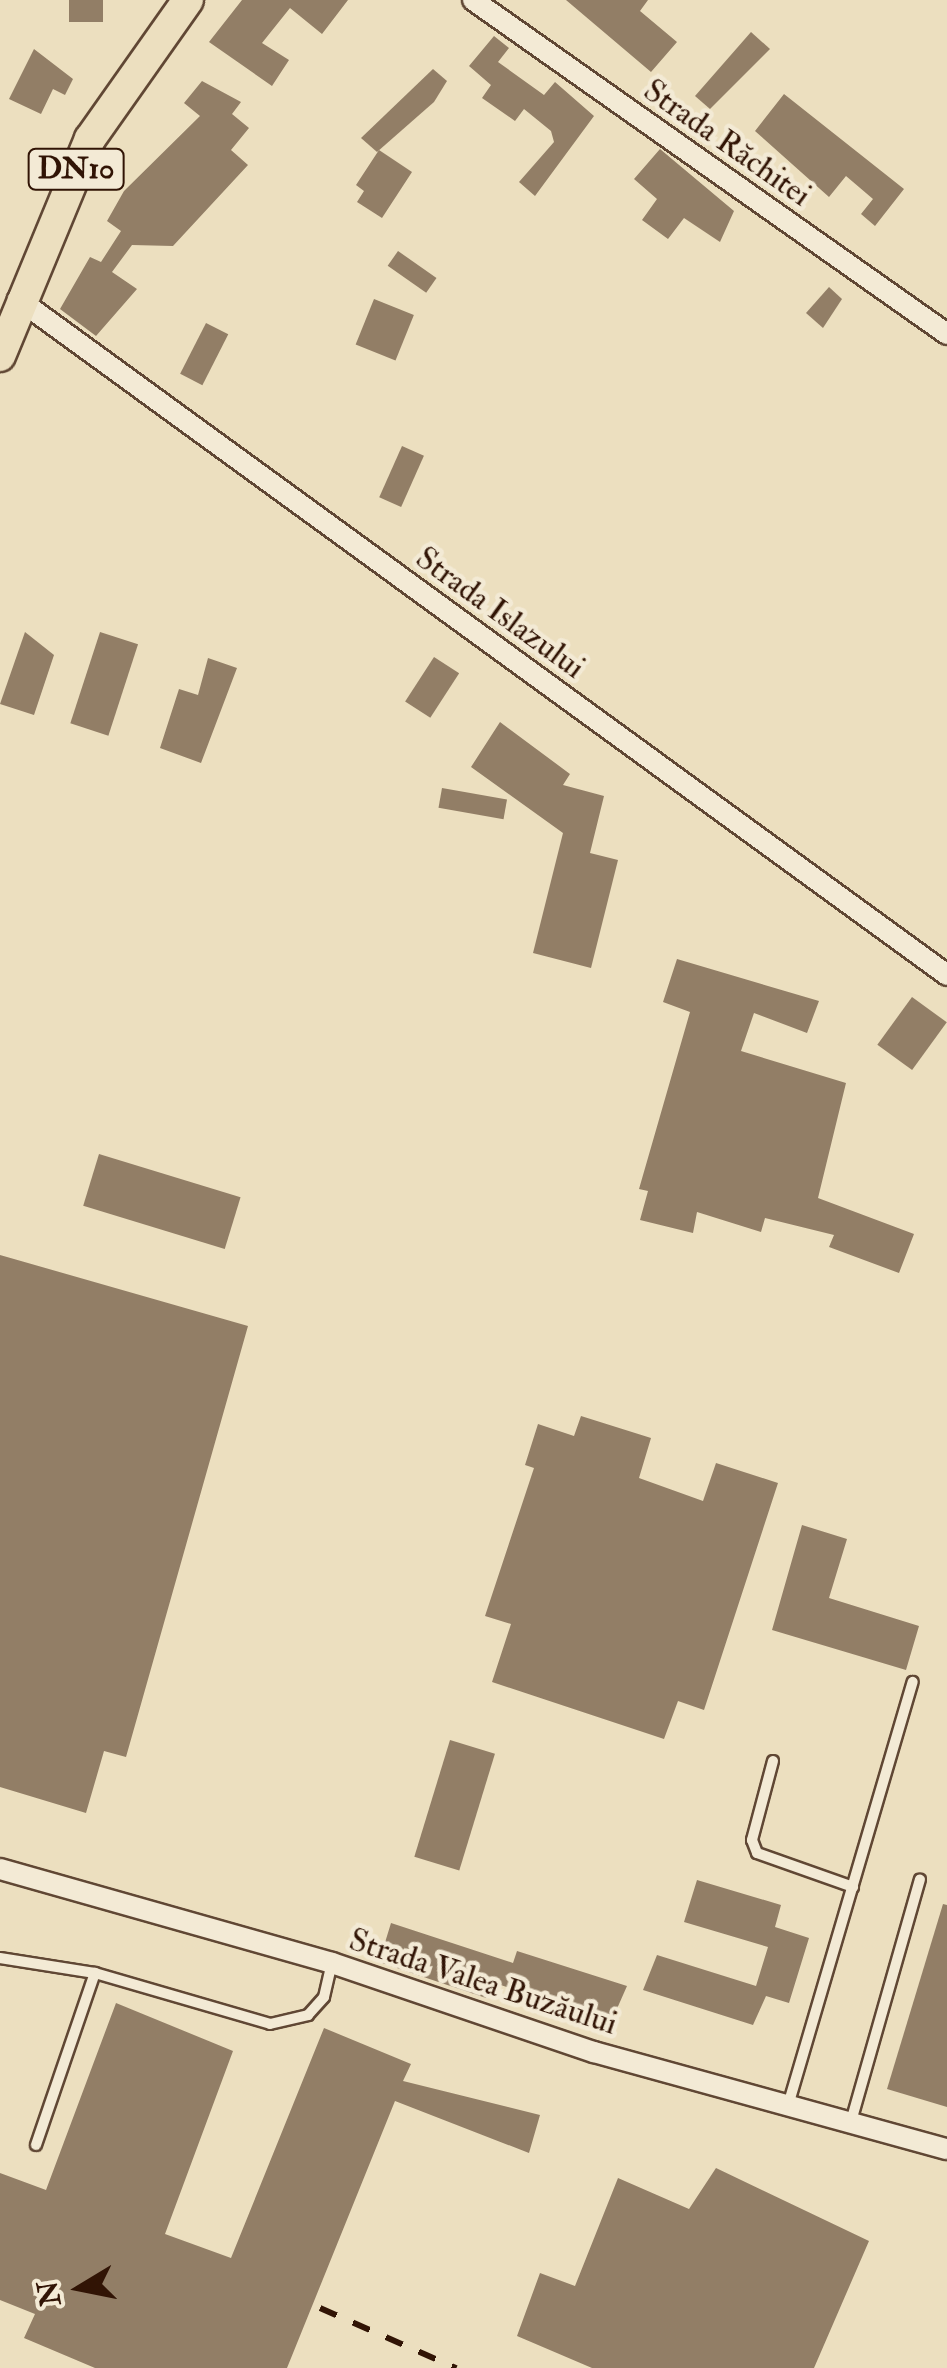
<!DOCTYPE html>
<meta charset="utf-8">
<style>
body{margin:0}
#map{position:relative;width:947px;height:2368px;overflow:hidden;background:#ecdfbf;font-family:"IM FELL Double Pica",serif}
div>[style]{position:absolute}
.building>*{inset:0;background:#927e66;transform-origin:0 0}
.roads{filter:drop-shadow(2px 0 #604734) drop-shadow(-2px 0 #604734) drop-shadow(0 2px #604734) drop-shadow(0 -2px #604734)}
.lane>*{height:10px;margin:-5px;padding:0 5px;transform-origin:5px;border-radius:5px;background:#f3ead5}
.street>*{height:20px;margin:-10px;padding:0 10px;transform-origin:10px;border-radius:10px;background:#f3ead5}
.primary>*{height:30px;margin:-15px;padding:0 15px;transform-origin:15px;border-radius:15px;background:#ecdfbf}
.rail>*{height:6px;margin-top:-3px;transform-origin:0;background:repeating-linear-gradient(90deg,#311405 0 18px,transparent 0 36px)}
span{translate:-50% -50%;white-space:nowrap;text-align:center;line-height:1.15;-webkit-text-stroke:9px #f3ead5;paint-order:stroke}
.shield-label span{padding:2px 8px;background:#f3ead5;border:2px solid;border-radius:8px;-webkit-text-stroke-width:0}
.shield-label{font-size:30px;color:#311405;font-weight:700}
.street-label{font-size:32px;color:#311405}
.north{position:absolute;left:30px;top:2238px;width:100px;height:100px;-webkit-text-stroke:8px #f3ead5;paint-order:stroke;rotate:260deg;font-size:28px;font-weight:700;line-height:40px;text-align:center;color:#311405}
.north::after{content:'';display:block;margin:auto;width:35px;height:45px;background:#311405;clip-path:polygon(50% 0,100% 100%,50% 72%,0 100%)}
</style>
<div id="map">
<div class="building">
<div style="left:69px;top:0;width:34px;height:22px"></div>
<div style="clip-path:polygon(242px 0,348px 0,322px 34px,290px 8px,262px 43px,289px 60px,272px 86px,209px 42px)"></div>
<div style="clip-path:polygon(566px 0,648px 0,640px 11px,677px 42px,651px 72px)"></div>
<div style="clip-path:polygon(751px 32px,770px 49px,710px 109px,695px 96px)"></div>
<div style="clip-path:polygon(494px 36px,509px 48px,498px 62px,544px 95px,555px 82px,594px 116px,535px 196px,519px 182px,554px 142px,551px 131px,524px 109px,515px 121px,482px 98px,491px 85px,469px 66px)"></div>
<div style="clip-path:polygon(34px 49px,73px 79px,65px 95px,53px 89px,41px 114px,9px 99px)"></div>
<div style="clip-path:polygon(433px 69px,447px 81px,434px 102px,377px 152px,361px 138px)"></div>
<div style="clip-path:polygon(202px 81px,241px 102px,232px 114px,249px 128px,231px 150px,248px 165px,173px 246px,132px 245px,112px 272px,137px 289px,96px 336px,60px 309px,90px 257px,101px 262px,121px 231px,107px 221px,124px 191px,200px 116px,184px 103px)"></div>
<div style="clip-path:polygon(784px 94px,904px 189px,875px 226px,861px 214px,873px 199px,846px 176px,829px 197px,755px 131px)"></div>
<div style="clip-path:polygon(660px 149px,734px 211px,720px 242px,684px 218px,668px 239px,642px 220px,657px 199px,634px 179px)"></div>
<div style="clip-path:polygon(379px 150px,412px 172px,382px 218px,357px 202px,364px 191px,356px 185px)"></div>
<div style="left:398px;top:251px;width:47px;height:18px;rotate:35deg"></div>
<div style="clip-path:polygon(829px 287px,842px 299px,823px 328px,806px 313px)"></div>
<div style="left:374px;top:299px;width:43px;height:49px;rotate:22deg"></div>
<div style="left:206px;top:323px;width:25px;height:57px;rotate:27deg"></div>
<div style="left:402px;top:446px;width:24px;height:56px;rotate:24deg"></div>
<div style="clip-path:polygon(25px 632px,54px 655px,34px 715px,0 704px)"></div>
<div style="left:100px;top:632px;width:40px;height:96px;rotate:18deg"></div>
<div style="left:434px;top:657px;width:30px;height:53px;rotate:33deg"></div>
<div style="clip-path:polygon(208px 658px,237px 668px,201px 763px,160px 748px,179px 689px,198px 695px)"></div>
<div style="clip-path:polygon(500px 722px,570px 774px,563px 785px,604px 796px,590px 853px,618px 860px,591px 968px,533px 953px,563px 833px,471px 767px)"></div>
<div style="left:442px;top:788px;width:66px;height:20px;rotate:10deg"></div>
<div style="clip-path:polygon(677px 959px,819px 1001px,807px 1033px,754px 1013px,741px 1051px,846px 1083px,818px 1198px,914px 1234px,899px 1273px,829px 1247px,834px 1235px,765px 1218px,761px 1232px,697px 1212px,693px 1233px,640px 1220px,648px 1191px,639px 1189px,690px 1012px,663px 1002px)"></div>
<div style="left:912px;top:997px;width:43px;height:59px;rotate:36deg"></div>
<div style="left:99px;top:1154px;width:148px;height:54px;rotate:17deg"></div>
<div style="clip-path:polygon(0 1255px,248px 1326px,126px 1757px,104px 1751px,86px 1813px,0 1787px)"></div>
<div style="clip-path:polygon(581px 1416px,651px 1438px,639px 1478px,703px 1501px,716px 1463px,778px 1483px,704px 1710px,678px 1701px,664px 1739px,492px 1682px,511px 1624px,485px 1616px,534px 1468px,525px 1465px,538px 1424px,574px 1436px)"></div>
<div style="clip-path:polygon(802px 1525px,847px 1539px,829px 1598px,919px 1626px,906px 1670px,772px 1630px)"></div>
<div style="left:450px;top:1740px;width:47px;height:122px;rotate:17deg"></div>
<div style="clip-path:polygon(697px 1880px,781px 1905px,775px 1927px,809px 1938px,789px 2003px,766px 1996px,753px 2025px,643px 1990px,657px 1955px,756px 1986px,768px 1947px,684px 1922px)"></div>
<div style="clip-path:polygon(943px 1904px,947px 1905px,947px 2107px,887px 2089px)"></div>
<div style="clip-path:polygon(391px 1923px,513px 1963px,517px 1951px,627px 1986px,612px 2020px,491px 1982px,486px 1998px,379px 1962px)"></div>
<div style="clip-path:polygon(116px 2003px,233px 2051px,165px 2234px,231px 2258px,324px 2028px,411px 2064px,403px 2081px,540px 2115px,529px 2153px,395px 2101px,287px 2368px,95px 2368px,24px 2338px,35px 2314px,0 2300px,0 2173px,46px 2190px)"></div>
<div style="clip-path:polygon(716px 2168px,869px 2241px,814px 2368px,592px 2368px,517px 2336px,540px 2273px,575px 2286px,618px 2178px,689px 2209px)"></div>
</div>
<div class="roads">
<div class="lane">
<div style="left:773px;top:1761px;width:82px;rotate:104.9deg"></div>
<div style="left:752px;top:1840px;width:14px;rotate:69deg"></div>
<div style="left:757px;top:1853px;width:102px;rotate:19.5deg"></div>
<div style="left:0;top:1958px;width:96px;rotate:9deg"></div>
<div style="left:95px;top:1973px;width:182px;rotate:16.2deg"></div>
<div style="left:270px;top:2024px;width:39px;rotate:-13deg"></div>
<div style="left:308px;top:2015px;width:24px;rotate:-48deg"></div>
<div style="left:324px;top:1997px;width:35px;rotate:-77deg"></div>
<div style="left:789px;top:2102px;width:438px;rotate:-73.6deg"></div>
<div style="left:852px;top:2118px;width:248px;rotate:-74.1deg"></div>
<div style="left:36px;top:2145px;width:182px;rotate:-71.1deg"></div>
</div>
<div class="street">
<div style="left:473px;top:0;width:580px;rotate:35.17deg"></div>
<div style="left:18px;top:299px;width:1149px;rotate:36.04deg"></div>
<div style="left:0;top:1869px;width:345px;rotate:15.8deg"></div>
<div style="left:332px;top:1963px;width:277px;rotate:18.8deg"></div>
<div style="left:594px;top:2052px;width:366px;rotate:15.4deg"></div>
</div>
<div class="primary">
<div style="left:0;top:356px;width:235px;rotate:-67.5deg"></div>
<div style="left:90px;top:139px;width:170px;rotate:-54.8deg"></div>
</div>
</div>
<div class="rail">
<div style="left:320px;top:2308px;width:149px;rotate:23.8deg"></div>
</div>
<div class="shield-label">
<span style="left:76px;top:169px">DN10</span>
</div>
<div class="street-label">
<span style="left:727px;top:143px;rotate:35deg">Strada Răchitei</span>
<span style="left:500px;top:613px;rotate:36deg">Strada Islazului</span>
<span style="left:483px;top:1982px;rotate:18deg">Strada Valea Buzăului</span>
</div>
<div class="north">N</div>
</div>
